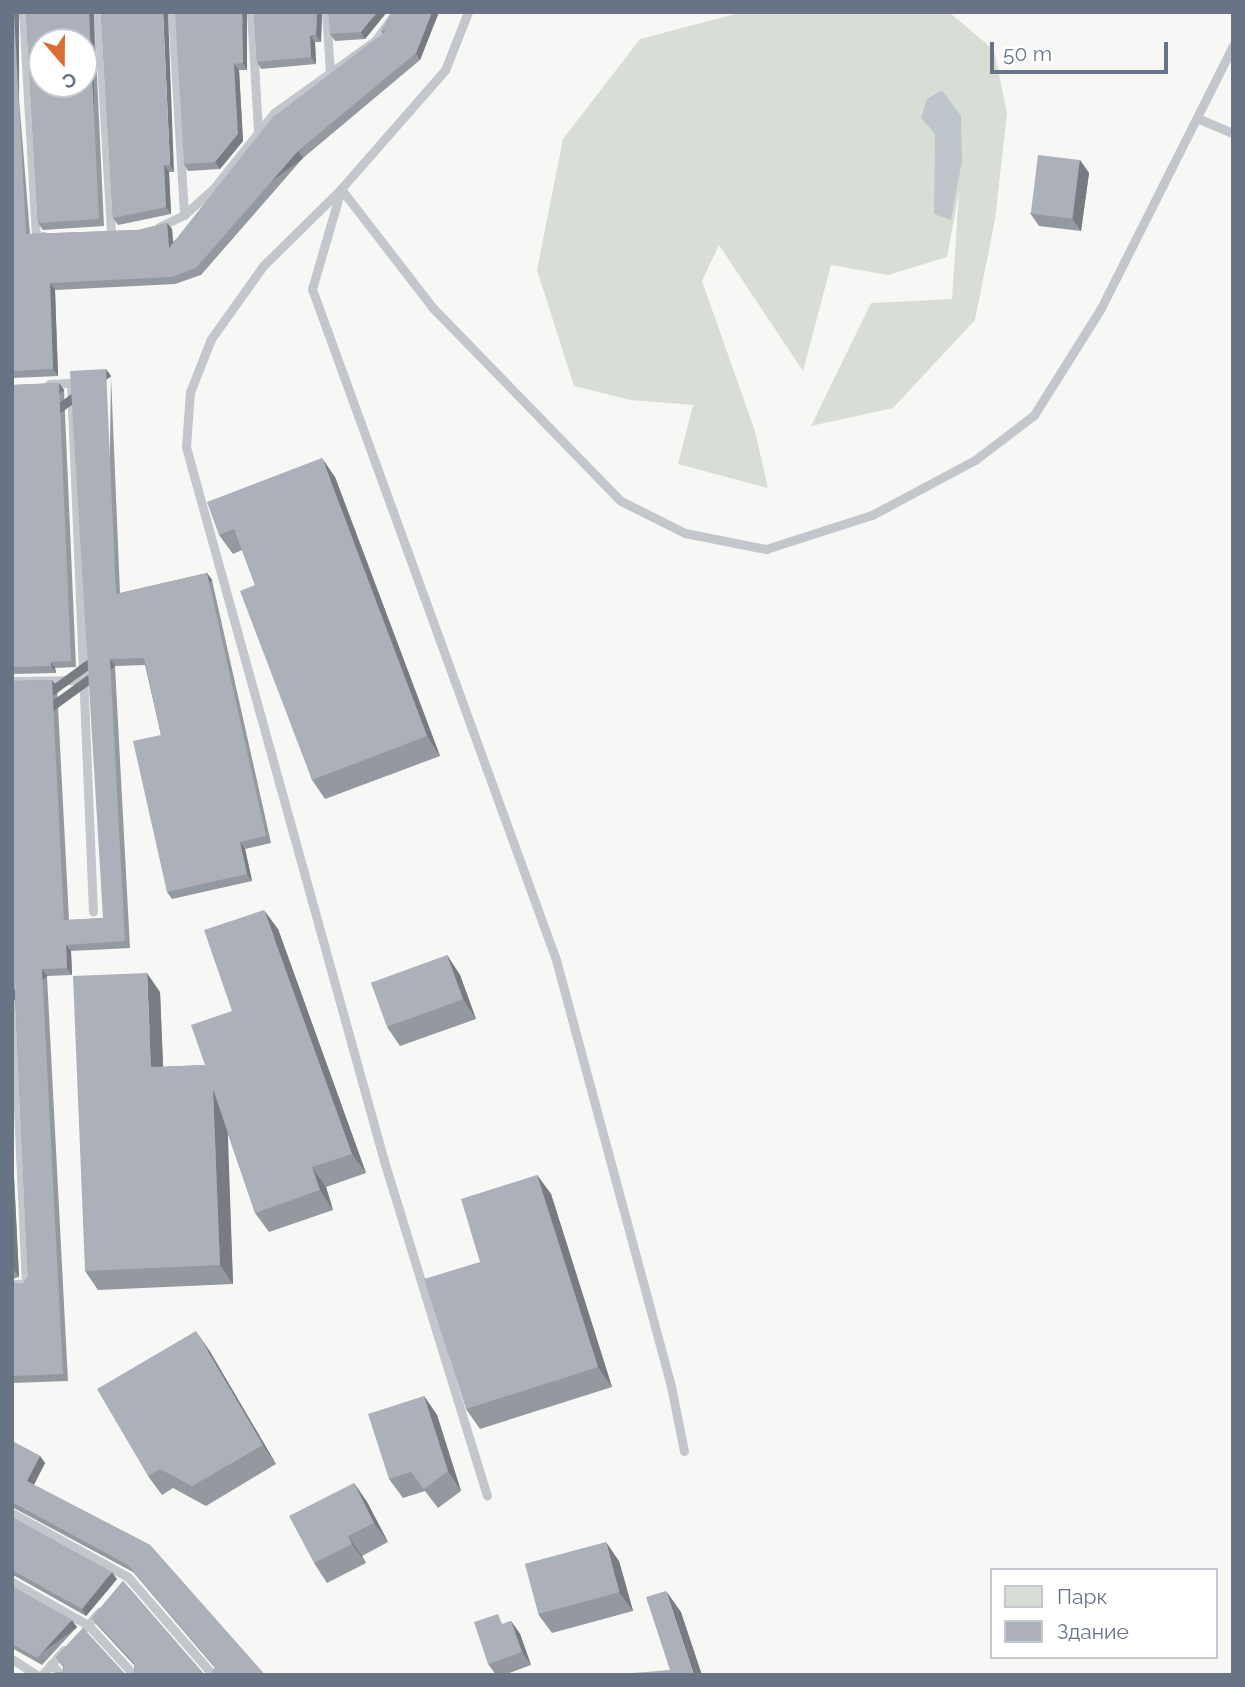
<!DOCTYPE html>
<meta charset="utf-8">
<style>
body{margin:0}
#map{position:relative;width:1245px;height:1687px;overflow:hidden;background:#f7f8f5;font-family:Raleway,sans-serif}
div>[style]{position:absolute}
.green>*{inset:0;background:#d8ded6}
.water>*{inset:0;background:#bec5cb}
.lane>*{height:9px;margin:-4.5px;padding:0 4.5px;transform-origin:4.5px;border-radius:4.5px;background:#c3c6ca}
.wall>*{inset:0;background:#94989f}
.shaded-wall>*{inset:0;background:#787c82;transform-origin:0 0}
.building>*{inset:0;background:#acb1b9;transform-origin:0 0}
span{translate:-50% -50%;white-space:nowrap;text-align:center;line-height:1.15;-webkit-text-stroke:7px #fff;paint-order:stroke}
.frame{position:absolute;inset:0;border:14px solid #687485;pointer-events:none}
.legend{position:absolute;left:990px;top:1568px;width:228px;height:91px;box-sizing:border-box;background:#fff;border:2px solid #c3c7ce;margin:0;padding:9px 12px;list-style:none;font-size:21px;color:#687485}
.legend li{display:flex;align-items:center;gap:14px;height:35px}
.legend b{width:35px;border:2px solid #c3c7ce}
.north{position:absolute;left:28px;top:28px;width:70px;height:70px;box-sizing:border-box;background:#fff;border:2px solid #c3c7ce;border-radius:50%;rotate:160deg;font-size:19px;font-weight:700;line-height:28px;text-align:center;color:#687485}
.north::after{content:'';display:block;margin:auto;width:24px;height:32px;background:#db6e32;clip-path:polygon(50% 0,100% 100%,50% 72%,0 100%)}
.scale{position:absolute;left:990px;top:42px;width:178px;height:32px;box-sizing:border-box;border:4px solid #687485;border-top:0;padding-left:9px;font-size:21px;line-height:24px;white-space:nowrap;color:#687485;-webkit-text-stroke:5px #fff;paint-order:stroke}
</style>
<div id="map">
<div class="green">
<div style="clip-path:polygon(743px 12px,949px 12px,994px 50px,1007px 113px,995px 220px,975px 320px,893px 408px,811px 426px,871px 303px,952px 299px,959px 192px,947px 257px,888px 275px,831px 265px,803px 371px,719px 245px,702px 281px,755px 431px,768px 488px,678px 464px,693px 405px,630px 400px,574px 386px,537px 270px,563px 139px,640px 39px)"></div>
</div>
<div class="water">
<div style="clip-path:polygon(942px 90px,961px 116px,962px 161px,951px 220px,934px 214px,935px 134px,921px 118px,927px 99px)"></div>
</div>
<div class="lane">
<div style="left:23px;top:12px;width:225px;rotate:86.7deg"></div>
<div style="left:36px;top:237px;width:8px;rotate:-7deg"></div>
<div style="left:98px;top:12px;width:219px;rotate:86.6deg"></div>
<div style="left:172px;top:12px;width:203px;rotate:86.6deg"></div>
<div style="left:251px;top:12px;width:118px;rotate:86.6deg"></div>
<div style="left:326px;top:12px;width:60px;rotate:86.2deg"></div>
<div style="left:468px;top:12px;width:62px;rotate:111.6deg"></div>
<div style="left:445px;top:70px;width:158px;rotate:131.2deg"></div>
<div style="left:341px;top:189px;width:110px;rotate:135.4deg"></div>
<div style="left:263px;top:266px;width:90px;rotate:125.5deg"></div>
<div style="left:211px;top:339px;width:57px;rotate:111.6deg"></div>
<div style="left:190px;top:392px;width:55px;rotate:94.2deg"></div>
<div style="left:186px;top:447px;width:741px;rotate:74.5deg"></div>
<div style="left:384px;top:1161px;width:350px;rotate:72.9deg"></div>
<div style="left:1197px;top:118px;width:39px;rotate:23deg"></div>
<div style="left:159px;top:227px;width:28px;rotate:-26deg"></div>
<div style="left:184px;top:215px;width:39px;rotate:-42deg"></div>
<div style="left:213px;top:189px;width:97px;rotate:-51.2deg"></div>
<div style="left:274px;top:113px;width:124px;rotate:-35.5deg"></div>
<div style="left:375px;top:41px;width:36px;rotate:-54deg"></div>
<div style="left:49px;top:384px;width:22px;rotate:-3deg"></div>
<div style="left:71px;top:383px;width:529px;rotate:87.62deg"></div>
<div style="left:12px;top:681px;width:71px;rotate:-0.8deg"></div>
<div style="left:12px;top:977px;width:307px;rotate:87.4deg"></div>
<div style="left:26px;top:1284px;width:14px;rotate:180deg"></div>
<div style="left:684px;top:1451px;width:66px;rotate:-101.3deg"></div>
<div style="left:671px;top:1386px;width:444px;rotate:-105.1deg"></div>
<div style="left:555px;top:957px;width:711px;rotate:-109.99deg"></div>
<div style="left:312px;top:289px;width:104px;rotate:-73.8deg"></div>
<div style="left:341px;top:189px;width:150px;rotate:52.3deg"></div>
<div style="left:433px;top:308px;width:269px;rotate:45.8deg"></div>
<div style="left:621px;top:501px;width:72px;rotate:26.6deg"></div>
<div style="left:685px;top:533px;width:83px;rotate:11.2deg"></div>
<div style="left:766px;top:549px;width:111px;rotate:-17.8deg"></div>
<div style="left:872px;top:515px;width:117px;rotate:-28.1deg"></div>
<div style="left:975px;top:460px;width:74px;rotate:-37.3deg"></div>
<div style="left:1034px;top:415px;width:126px;rotate:-57.9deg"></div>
<div style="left:1101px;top:308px;width:293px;rotate:-63.3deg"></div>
<div style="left:12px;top:1513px;width:132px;rotate:28.9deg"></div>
<div style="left:128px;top:1577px;width:130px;rotate:49.1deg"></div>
<div style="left:12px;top:1582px;width:87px;rotate:29.5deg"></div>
<div style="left:88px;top:1625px;width:18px;rotate:-49deg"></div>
<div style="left:86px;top:1627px;width:3px;rotate:-45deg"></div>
<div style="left:88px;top:1625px;width:68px;rotate:47.4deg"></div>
<div style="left:12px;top:1659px;width:30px;rotate:33deg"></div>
<div style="left:51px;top:1664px;width:16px;rotate:45deg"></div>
<div style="left:42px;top:1675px;width:33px;rotate:-49deg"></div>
</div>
<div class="wall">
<div style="clip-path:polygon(12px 12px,30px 234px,138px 230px,167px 223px,172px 229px,173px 243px,383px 34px,381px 31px,392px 12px,439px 12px,420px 60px,303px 158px,201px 275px,175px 284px,55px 290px,58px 376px,12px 378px)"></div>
<div style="clip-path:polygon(26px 12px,94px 12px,104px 226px,43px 230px,38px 223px)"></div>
<div style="clip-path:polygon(101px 12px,174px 172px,169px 172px,171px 214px,118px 225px,113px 218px)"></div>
<div style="clip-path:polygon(247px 12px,247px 70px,239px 70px,243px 141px,220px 169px,188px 171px,184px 164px)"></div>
<div style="clip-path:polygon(254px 12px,322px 12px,321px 42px,315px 42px,316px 64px,261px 69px,257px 62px)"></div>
<div style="clip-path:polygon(387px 12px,365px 39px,335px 41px,330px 34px)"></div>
<div style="clip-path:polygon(1080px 160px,1089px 173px,1081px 231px,1039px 226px,1030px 213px)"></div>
<div style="clip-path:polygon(111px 376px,120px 593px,207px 573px,212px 580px,271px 843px,245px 849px,252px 881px,172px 899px,167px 892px,161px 735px,145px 665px,115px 666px,130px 948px,71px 951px,72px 975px,47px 976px,68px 1381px,12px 1383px,12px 1283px,22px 1284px,28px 1277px,14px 972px,12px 970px,12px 681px,52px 680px,57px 687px,69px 920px,103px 918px)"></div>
<div style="clip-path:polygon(59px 383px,64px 390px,76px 667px,55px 668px,56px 673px,12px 674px,12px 385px)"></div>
<div style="clip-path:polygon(335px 477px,440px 756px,325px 799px,312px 780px,255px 585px,242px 550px,233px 554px,219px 535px)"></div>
<div style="clip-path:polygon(278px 929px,366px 1173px,326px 1187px,333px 1210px,269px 1232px,255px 1213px,227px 1131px,233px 1284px,98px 1290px,85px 1271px,160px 992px,163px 1067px,205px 1065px,232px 1011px)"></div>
<div style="clip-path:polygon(447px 955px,460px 975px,476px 1019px,400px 1046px,387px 1027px)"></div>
<div style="clip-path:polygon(12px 1136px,19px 1277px,12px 1279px)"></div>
<div style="clip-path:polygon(537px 1175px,551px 1194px,612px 1387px,480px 1429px,466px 1409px,480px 1262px)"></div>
<div style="clip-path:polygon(209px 1350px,276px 1464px,206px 1506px,173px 1488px,162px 1495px,148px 1476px)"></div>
<div style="clip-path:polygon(424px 1396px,437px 1415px,461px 1491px,438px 1508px,425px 1491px,403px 1498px,389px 1479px)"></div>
<div style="clip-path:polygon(12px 1441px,40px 1456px,45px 1463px,34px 1485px,150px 1545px,265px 1675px,51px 1675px,53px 1673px,63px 1672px,63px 1667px,56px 1657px,83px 1628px,124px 1673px,134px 1673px,134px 1665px,97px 1625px,92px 1618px,123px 1581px,203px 1673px,210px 1675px,215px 1668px,133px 1572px,12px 1507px)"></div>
<div style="clip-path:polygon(354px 1483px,367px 1502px,388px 1542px,362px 1556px,366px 1563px,327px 1583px,314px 1563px)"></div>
<div style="clip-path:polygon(12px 1517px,117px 1579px,86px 1616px,15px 1576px,12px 1577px)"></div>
<div style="clip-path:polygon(619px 1561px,633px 1611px,552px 1633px,538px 1614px)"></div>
<div style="clip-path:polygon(12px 1586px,77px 1627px,42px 1665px,12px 1648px)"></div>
<div style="clip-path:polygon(511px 1621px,520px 1634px,531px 1665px,504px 1675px,496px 1675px,488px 1664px,505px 1623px)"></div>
</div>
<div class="shaded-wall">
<div style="left:14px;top:12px;width:5px;height:222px"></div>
<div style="left:89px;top:12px;width:5px;height:207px"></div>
<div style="clip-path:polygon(163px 12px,168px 12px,174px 172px,170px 165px)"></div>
<div style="clip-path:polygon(242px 12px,247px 12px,247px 70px,243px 63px)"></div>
<div style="clip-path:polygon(317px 12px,322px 12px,321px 42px,316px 35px)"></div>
<div style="clip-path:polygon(377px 12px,387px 12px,365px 39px,361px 32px)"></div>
<div style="clip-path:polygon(432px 12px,439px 12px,420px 60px,416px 53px)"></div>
<div style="clip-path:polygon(310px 35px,315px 42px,316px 64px,311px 57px)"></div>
<div style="clip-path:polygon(234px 64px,239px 70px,243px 141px,220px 169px,215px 162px)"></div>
<div style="left:298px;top:151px;width:9px;height:155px;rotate:54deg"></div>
<div style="clip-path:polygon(1080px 160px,1089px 173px,1081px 231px,1072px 218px)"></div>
<div style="clip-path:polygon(164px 165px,169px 172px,171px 214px,166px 207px)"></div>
<div style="clip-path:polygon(167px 223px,172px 229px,174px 255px,169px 248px)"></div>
<div style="clip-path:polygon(50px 283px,55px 290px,58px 376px,53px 369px)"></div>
<div style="left:106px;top:369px;width:9px;height:225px;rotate:54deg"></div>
<div style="left:59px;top:383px;width:9px;height:278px;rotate:54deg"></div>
<div style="clip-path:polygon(322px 458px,335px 477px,440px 756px,427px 736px)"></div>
<div style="left:207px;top:573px;width:9px;height:270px;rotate:54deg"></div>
<div style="left:110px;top:659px;width:9px;height:282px;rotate:54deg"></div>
<div style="clip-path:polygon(51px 662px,55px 668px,56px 673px,51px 666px)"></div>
<div style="left:52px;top:680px;width:9px;height:240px;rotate:54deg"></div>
<div style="clip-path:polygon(240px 842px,245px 849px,252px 881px,247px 874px)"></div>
<div style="clip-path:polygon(264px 910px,278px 929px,366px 1173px,352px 1154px)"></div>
<div style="clip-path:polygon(66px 945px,71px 951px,72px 975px,67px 968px)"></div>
<div style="clip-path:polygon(447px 955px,460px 975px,476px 1019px,463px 999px)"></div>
<div style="left:42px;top:969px;width:9px;height:406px;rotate:54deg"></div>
<div style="clip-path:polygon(147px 973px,160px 992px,164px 1087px,151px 1067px)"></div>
<div style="clip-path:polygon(213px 1089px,227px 1108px,233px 1284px,220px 1265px)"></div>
<div style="clip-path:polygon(12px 1136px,19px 1277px,14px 1270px,12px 1236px)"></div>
<div style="clip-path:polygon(312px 1167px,326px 1187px,333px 1210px,320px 1190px)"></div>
<div style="clip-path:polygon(537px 1175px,551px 1194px,612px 1387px,598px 1367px)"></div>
<div style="clip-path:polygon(196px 1331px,209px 1350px,276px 1464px,263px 1445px)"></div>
<div style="clip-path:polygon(424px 1396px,437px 1415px,461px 1491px,448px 1471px)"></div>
<div style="clip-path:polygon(40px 1456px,45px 1463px,32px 1488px,27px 1481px)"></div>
<div style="clip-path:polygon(354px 1483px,367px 1502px,388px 1542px,374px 1523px)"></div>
<div style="clip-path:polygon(348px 1536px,362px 1556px,366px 1563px,352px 1544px)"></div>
<div style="clip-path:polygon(606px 1542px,619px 1561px,633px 1611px,619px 1592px)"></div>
<div style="clip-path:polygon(112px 1572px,117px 1579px,86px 1616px,82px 1609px)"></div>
<div style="clip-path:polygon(666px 1591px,681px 1612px,702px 1675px,694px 1675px)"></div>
<div style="left:72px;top:1620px;width:9px;height:52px;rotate:54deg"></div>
<div style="clip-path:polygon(511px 1621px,520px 1634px,531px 1665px,522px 1652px)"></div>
</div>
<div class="building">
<div style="clip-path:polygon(12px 12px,14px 12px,26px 234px,138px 230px,167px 223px,169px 248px,272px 118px,386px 31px,381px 31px,392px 12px,432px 12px,416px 53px,298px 151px,196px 268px,171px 277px,50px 283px,53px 369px,12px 371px)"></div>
<div style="clip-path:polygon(evenodd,26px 12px,89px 12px,99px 219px,38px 223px,26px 12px,42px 42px,84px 42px,84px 84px,42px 84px,42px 42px)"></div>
<div style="clip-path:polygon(101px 12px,163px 12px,170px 165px,164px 165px,166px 207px,113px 218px)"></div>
<div style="clip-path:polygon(175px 12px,242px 12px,243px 63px,234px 64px,238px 134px,215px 162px,184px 164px)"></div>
<div style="clip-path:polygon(254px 12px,317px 12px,316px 35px,310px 35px,311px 57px,257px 62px)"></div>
<div style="clip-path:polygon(328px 12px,377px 12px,361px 32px,330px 34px)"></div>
<div style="left:1038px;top:155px;width:42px;height:59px;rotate:7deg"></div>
<div style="clip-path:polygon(106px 369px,116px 594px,207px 573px,266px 836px,240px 842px,247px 874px,167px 892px,133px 741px,161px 735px,144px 658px,110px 659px,125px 941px,66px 945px,67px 968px,42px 969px,63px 1374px,12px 1376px,12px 1283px,22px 1284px,28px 1277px,14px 970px,12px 968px,12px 681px,52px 680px,64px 920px,103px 918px,70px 371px)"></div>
<div style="clip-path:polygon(59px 383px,71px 661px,51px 662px,51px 666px,12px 667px,12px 385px)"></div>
<div style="clip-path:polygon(322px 458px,427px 736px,312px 780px,240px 591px,255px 585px,234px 529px,219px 535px,207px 502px)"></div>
<div style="clip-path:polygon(264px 910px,352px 1154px,312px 1167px,320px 1190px,255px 1213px,213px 1089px,220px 1265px,85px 1271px,73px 976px,147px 973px,151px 1067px,205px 1065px,191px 1025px,232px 1011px,204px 930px)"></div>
<div style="left:447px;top:955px;width:47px;height:81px;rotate:70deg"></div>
<div style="clip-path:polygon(537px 1175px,598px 1367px,466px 1409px,424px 1279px,480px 1262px,461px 1199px)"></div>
<div style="clip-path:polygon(12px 1236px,14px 1270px,12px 1270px)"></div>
<div style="clip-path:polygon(196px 1331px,263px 1445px,192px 1486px,160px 1469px,148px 1476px,97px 1389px)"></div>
<div style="clip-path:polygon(424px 1396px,448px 1471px,424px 1489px,411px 1472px,389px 1479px,368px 1414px)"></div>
<div style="clip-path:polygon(12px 1441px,40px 1456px,27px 1481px,150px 1545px,265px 1675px,51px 1675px,53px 1673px,63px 1672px,64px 1666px,56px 1657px,83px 1628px,124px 1673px,134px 1673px,134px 1663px,92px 1618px,123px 1581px,203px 1673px,210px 1675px,215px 1667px,128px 1565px,12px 1502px)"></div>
<div style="clip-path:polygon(354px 1483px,374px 1523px,348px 1536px,352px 1544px,314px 1563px,289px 1516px)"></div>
<div style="clip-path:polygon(12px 1517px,112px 1572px,82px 1609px,12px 1570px)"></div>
<div style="left:606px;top:1542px;width:52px;height:84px;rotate:75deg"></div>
<div style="clip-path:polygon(12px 1586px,72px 1620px,37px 1658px,12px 1644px)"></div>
<div style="clip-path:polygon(666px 1591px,694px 1675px,633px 1675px,633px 1673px,670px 1670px,646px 1597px)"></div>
<div style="clip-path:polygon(498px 1614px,502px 1624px,511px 1621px,522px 1652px,488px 1664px,474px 1622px)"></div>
</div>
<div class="frame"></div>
<ul class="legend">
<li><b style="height:19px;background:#d8ded6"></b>Парк</li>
<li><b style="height:19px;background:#acb1b9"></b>Здание</li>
</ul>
<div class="north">С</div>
<div class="scale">50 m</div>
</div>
